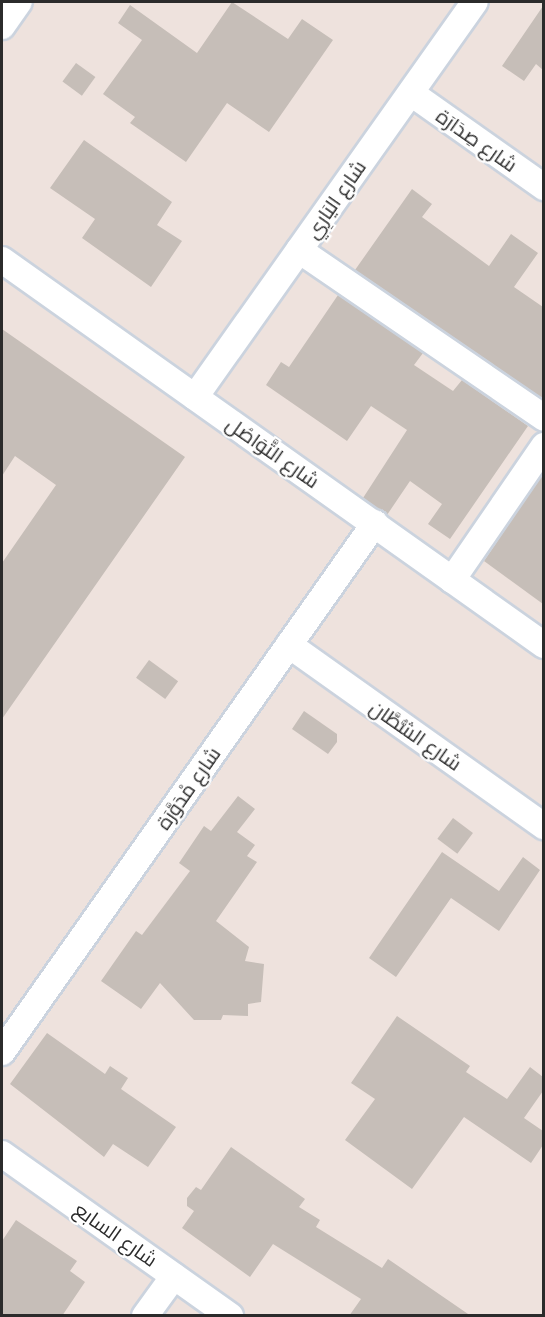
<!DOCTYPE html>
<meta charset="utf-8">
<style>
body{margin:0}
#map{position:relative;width:545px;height:1317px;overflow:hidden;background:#eee2dd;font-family:"Open Sans",Cairo,sans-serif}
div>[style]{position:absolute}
.building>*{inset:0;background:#c6beb8;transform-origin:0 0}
.roads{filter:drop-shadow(2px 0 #cbd3de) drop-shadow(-2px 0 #cbd3de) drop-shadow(0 2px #cbd3de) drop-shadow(0 -2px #cbd3de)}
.minor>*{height:26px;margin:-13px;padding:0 13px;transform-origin:13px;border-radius:13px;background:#fff}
span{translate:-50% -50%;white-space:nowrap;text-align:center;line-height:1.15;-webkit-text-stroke:4.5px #fff;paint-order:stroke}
.street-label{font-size:20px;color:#2b2b2b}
.frame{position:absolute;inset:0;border:3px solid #2b2b2b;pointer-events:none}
</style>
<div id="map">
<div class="building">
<div style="clip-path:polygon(232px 2px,288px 39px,302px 19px,333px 40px,269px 132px,227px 103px,186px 162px,130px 123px,135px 117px,103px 94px,142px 40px,118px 23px,130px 5px,197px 53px)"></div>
<div style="clip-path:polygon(543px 6px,543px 70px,536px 64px,524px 81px,502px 66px)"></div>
<div style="left:76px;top:63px;width:24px;height:23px;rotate:36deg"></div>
<div style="clip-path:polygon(84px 140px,172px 202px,157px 225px,182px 241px,151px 287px,82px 238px,95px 219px,50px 188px)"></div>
<div style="clip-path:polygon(412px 189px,432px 204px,422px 217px,489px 266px,511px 234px,538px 253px,514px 287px,543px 307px,543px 399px,355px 270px)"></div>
<div style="clip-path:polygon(338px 295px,423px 353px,414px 365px,453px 391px,462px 380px,528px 426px,450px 539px,428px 524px,442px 504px,410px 481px,387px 515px,363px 498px,407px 430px,371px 406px,347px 441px,266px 385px,281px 362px,289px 367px)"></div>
<div style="clip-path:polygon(2px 329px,185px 457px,2px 719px,2px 563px,56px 485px,15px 456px,2px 476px)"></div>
<div style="clip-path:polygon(543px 473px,543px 604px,484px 561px)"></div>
<div style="left:149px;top:660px;width:36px;height:22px;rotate:36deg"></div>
<div style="clip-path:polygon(304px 711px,337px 734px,337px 742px,328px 754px,292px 729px)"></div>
<div style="clip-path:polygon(238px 796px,255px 809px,237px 832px,255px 845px,247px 856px,257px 862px,216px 921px,249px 947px,245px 961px,264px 964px,261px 1002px,248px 1004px,248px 1016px,223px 1015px,221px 1020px,194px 1020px,160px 983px,141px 1009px,101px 981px,136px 931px,142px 935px,190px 871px,179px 863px,204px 826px,211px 831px)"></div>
<div style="left:453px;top:818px;width:25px;height:26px;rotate:37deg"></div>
<div style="clip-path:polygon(442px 852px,499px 891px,523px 857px,540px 870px,499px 931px,451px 898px,396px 977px,369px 958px)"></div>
<div style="clip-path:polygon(397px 1016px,470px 1066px,466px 1072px,507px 1099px,530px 1067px,543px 1077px,543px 1091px,524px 1118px,543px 1131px,543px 1145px,531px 1163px,464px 1117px,412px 1189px,345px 1140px,375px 1099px,351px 1083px)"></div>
<div style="clip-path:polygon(47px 1033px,105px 1074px,110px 1066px,128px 1078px,121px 1089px,176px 1127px,148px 1167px,113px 1144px,104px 1157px,10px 1084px)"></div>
<div style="clip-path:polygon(231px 1147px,305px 1199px,299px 1207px,320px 1220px,316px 1227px,382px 1268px,388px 1259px,471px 1316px,349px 1316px,361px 1299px,273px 1244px,250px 1277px,182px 1228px,194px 1211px,187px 1206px,187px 1198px,196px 1187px,201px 1190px)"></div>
<div style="clip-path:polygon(16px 1220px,77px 1261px,70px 1271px,85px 1282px,62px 1316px,2px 1316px,2px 1241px)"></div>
</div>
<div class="roads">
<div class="minor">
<div style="left:2px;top:26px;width:29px;rotate:-55deg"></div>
<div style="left:411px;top:93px;width:163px;rotate:35.3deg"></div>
<div style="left:299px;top:250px;width:297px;rotate:34.4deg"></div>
<div style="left:2px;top:260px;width:665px;rotate:35.39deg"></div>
<div style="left:195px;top:397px;width:484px;rotate:-54.7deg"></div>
<div style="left:452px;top:580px;width:163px;rotate:-55.5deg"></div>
<div style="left:289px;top:645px;width:313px;rotate:35.4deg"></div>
<div style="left:2px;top:1052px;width:647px;rotate:-54.81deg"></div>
<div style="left:2px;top:1154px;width:280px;rotate:35.4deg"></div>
<div style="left:145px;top:1316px;width:49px;rotate:-54.1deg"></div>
</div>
</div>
<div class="street-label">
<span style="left:477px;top:140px;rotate:35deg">شارع صِدَارَة</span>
<span style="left:335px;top:199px;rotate:-55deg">شارع اليَارِي</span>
<span style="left:273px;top:452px;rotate:35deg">شارع التَّوَاصُل</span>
<span style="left:416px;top:735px;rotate:35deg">شارع الشُّطَّان</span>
<span style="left:188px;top:788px;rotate:-55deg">شارع مْدَوَّرَة</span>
<span style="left:116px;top:1234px;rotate:35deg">شارع السابع</span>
</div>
<div class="frame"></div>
</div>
